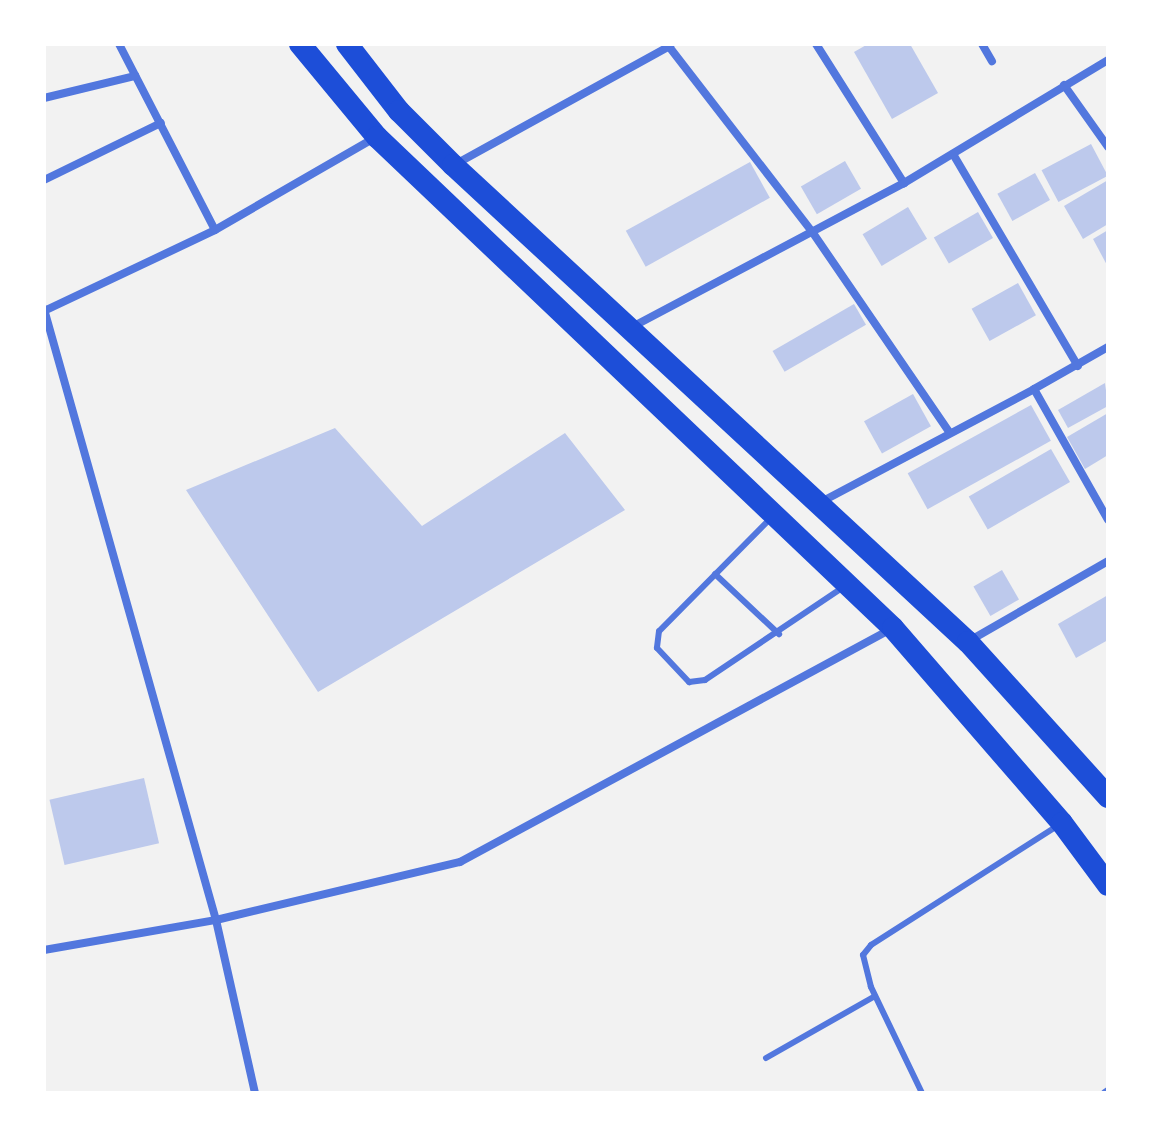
<!DOCTYPE html>
<style>
body{margin:0}
#map{position:relative;width:1152px;height:1137px;overflow:hidden;background:#f2f2f2;font-family:Manrope,sans-serif}
div>[style]{position:absolute}
.building>*{inset:0;background:#bdc9ec;transform-origin:0 0}
.service>*{height:6px;margin:-3px;padding:0 3px;transform-origin:3px;border-radius:3px;background:#5277de}
.minor>*{height:8px;margin:-4px;padding:0 4px;transform-origin:4px;border-radius:4px;background:#5277de}
.trunk>*{height:22px;margin:-11px;padding:0 11px;transform-origin:11px;border-radius:11px;background:#1d4ed8}
span{translate:-50% -50%;white-space:nowrap;text-align:center;line-height:1.15;-webkit-text-stroke:6px #fff;paint-order:stroke}
.frame{position:absolute;inset:0;border:46px solid #fff;pointer-events:none}
</style>
<div id="map">
<div class="building">
<div style="clip-path:polygon(868px 44px,910px 44px,938px 93px,892px 119px,854px 52px)"></div>
<div style="left:1091px;top:144px;width:36px;height:56px;rotate:62deg"></div>
<div style="left:845px;top:161px;width:32px;height:51px;rotate:60deg"></div>
<div style="left:750px;top:162px;width:41px;height:142px;rotate:61deg"></div>
<div style="left:1035px;top:173px;width:31px;height:43px;rotate:61deg"></div>
<div style="clip-path:polygon(1108px 180px,1108px 224px,1083px 239px,1064px 206px)"></div>
<div style="left:908px;top:207px;width:37px;height:53px;rotate:59deg"></div>
<div style="left:978px;top:212px;width:30px;height:51px;rotate:60deg"></div>
<div style="clip-path:polygon(1108px 230px,1108px 267px,1093px 239px)"></div>
<div style="left:1018px;top:283px;width:37px;height:53px;rotate:61deg"></div>
<div style="left:854px;top:304px;width:24px;height:94px;rotate:60deg"></div>
<div style="clip-path:polygon(1105px 383px,1108px 406px,1068px 428px,1058px 410px)"></div>
<div style="left:913px;top:394px;width:37px;height:56px;rotate:61deg"></div>
<div style="left:1031px;top:405px;width:41px;height:141px;rotate:61deg"></div>
<div style="clip-path:polygon(1108px 413px,1108px 455px,1085px 469px,1067px 437px)"></div>
<div style="clip-path:polygon(335px 428px,422px 526px,565px 433px,625px 510px,318px 692px,186px 490px)"></div>
<div style="left:1051px;top:449px;width:38px;height:95px;rotate:60deg"></div>
<div style="left:1002px;top:570px;width:34px;height:33px;rotate:60deg"></div>
<div style="clip-path:polygon(1108px 595px,1108px 640px,1076px 658px,1058px 624px)"></div>
<div style="left:144px;top:778px;width:67px;height:97px;rotate:77deg"></div>
</div>
<div class="service">
<div style="left:771px;top:518px;width:159px;rotate:134.7deg"></div>
<div style="left:659px;top:631px;width:17px;rotate:97deg"></div>
<div style="left:657px;top:648px;width:47px;rotate:46.7deg"></div>
<div style="left:689px;top:682px;width:16px;rotate:-7deg"></div>
<div style="left:705px;top:680px;width:165px;rotate:-33.9deg"></div>
<div style="left:715px;top:574px;width:88px;rotate:43.2deg"></div>
<div style="left:766px;top:1058px;width:125px;rotate:-29.6deg"></div>
<div style="left:922px;top:1093px;width:118px;rotate:-115.7deg"></div>
<div style="left:871px;top:987px;width:33px;rotate:-104deg"></div>
<div style="left:863px;top:955px;width:13px;rotate:-51deg"></div>
<div style="left:871px;top:945px;width:221px;rotate:-32.6deg"></div>
</div>
<div class="minor">
<div style="left:119px;top:44px;width:209px;rotate:62.7deg"></div>
<div style="left:667px;top:44px;width:239px;rotate:52.3deg"></div>
<div style="left:813px;top:233px;width:242px;rotate:55.6deg"></div>
<div style="left:816px;top:44px;width:165px;rotate:57.7deg"></div>
<div style="left:982px;top:44px;width:20px;rotate:60deg"></div>
<div style="left:1064px;top:85px;width:76px;rotate:54.6deg"></div>
<div style="left:44px;top:98px;width:94px;rotate:-13.6deg"></div>
<div style="left:953px;top:154px;width:246px;rotate:59.5deg"></div>
<div style="left:454px;top:165px;width:247px;rotate:-28.9deg"></div>
<div style="left:44px;top:180px;width:130px;rotate:-26deg"></div>
<div style="left:44px;top:309px;width:635px;rotate:74.28deg"></div>
<div style="left:216px;top:920px;width:177px;rotate:77.3deg"></div>
<div style="left:44px;top:311px;width:189px;rotate:-25.3deg"></div>
<div style="left:215px;top:230px;width:186px;rotate:-30deg"></div>
<div style="left:632px;top:327px;width:308px;rotate:-27.9deg"></div>
<div style="left:904px;top:183px;width:238px;rotate:-31.1deg"></div>
<div style="left:1034px;top:389px;width:85px;rotate:-29.6deg"></div>
<div style="left:821px;top:502px;width:241px;rotate:-27.9deg"></div>
<div style="left:1034px;top:389px;width:150px;rotate:60.5deg"></div>
<div style="left:969px;top:641px;width:160px;rotate:-29.9deg"></div>
<div style="left:44px;top:950px;width:175px;rotate:-9.9deg"></div>
<div style="left:216px;top:920px;width:251px;rotate:-13.4deg"></div>
<div style="left:460px;top:862px;width:490px;rotate:-28.4deg"></div>
<div style="left:1105px;top:1093px;width:4px;rotate:-34deg"></div>
</div>
<div class="trunk">
<div style="left:300px;top:44px;width:121px;rotate:50.4deg"></div>
<div style="left:377px;top:137px;width:712px;rotate:43.58deg"></div>
<div style="left:893px;top:628px;width:258px;rotate:49.1deg"></div>
<div style="left:1062px;top:823px;width:77px;rotate:53.4deg"></div>
<div style="left:347px;top:44px;width:85px;rotate:52.2deg"></div>
<div style="left:399px;top:111px;width:76px;rotate:45deg"></div>
<div style="left:453px;top:165px;width:702px;rotate:42.81deg"></div>
<div style="left:968px;top:642px;width:209px;rotate:47.9deg"></div>
</div>
<div class="frame"></div>
</div>
